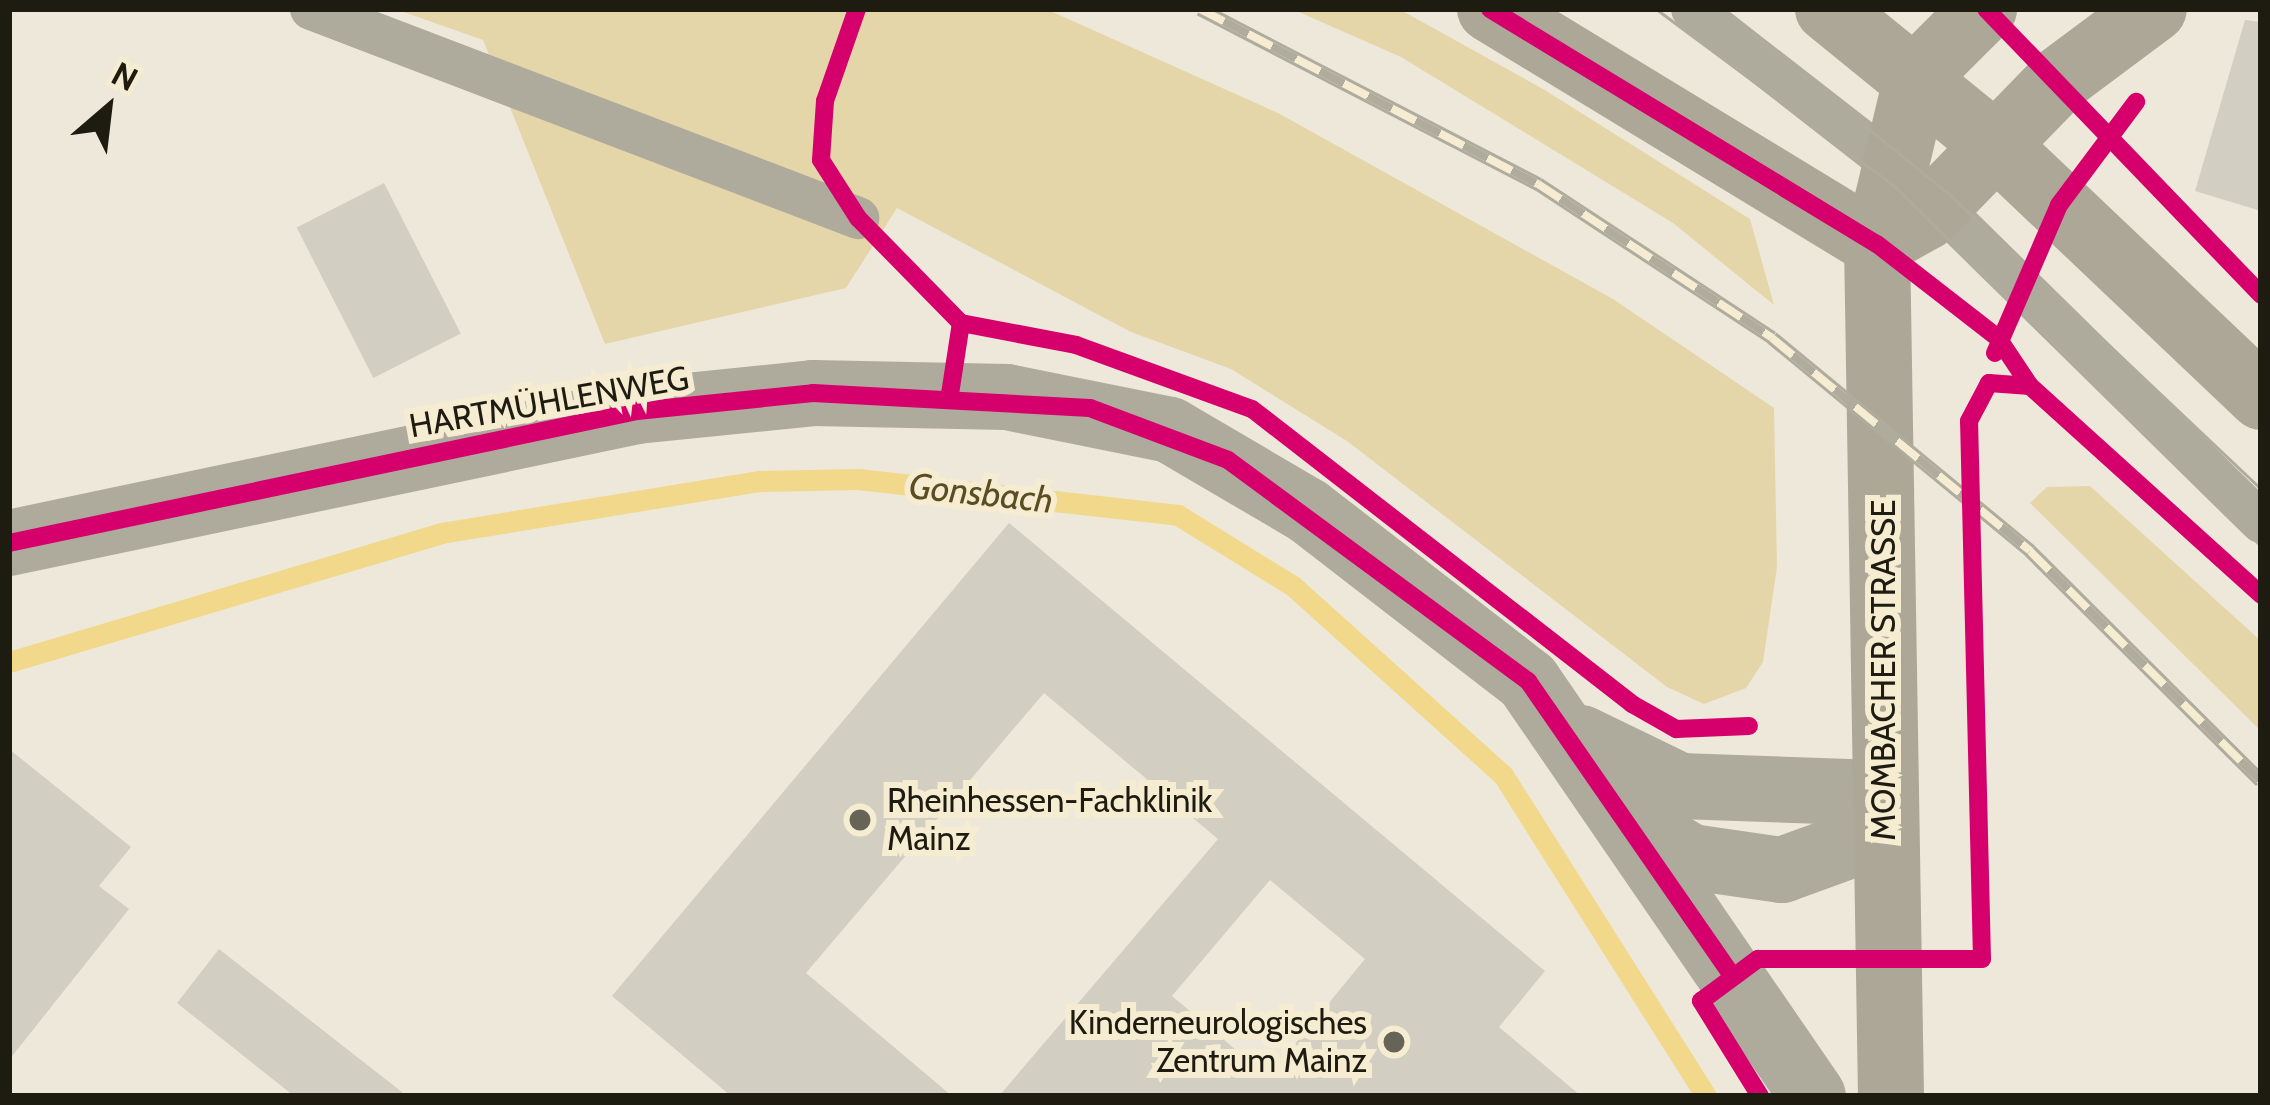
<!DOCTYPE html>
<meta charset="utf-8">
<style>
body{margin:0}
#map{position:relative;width:2270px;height:1105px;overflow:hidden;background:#ede8d9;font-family:Cabin,sans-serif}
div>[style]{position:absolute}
.green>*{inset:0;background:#e5d6aa}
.stream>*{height:21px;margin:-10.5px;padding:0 10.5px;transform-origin:10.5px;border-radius:10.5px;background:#f1d88b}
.building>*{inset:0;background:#d3cec2;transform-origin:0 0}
.lane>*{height:42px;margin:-21px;padding:0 21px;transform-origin:21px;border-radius:21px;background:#aeaa9c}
.street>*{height:66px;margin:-33px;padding:0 33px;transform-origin:33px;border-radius:33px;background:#aeaa9c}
.secondary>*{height:66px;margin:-33px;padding:0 33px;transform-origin:33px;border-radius:33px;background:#ada798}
.tram>*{height:3px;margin:-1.5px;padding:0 1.5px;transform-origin:1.5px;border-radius:1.5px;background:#afac9e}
.rail>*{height:14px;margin-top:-7px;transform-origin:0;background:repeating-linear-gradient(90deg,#f5ecd1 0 27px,#afac9e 0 54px);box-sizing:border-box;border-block:3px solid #afac9e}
.cycleway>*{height:18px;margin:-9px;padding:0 9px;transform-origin:9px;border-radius:9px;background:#d6006c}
.dots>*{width:33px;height:33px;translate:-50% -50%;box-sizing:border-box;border:6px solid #f5ecd1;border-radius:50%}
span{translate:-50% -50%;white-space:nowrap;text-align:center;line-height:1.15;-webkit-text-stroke:12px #f5ecd1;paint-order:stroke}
.street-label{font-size:33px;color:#1e1b11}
.poi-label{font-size:33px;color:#1e1b11}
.left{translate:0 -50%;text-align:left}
.right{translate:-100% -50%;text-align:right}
.water-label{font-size:36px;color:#5b4d22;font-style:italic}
.frame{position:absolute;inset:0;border:12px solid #1e1b11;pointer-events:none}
.north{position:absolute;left:48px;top:48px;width:120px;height:120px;-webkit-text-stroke:9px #f5ecd1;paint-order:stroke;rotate:28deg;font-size:33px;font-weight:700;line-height:48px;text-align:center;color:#1e1b11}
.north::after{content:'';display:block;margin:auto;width:42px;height:54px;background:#1e1b11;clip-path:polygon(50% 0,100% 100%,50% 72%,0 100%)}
</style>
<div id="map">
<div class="green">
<div style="clip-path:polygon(395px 9px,1046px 9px,1278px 113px,1613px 299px,1774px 408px,1777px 567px,1763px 662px,1746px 688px,1704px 704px,1667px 687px,1347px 441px,1231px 369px,1131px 332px,897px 208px,846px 288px,605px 344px,483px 40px)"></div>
<div style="clip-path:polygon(1292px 9px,1399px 9px,1543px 89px,1750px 219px,1774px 305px,1673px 223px,1401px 57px)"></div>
<div style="clip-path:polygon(2090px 486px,2261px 641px,2261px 731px,2030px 503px,2047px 487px)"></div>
</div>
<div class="stream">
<div style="left:9px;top:662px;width:451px;rotate:-16.6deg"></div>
<div style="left:441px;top:533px;width:323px;rotate:-9.3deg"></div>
<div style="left:760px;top:481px;width:98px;rotate:-1.2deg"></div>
<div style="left:858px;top:479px;width:322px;rotate:6.4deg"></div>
<div style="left:1178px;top:515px;width:135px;rotate:31.7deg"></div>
<div style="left:1293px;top:586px;width:283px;rotate:42deg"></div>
<div style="left:1503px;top:775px;width:380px;rotate:57.7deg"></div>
</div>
<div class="building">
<div style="clip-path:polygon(2245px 20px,2261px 22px,2261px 211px,2195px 191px)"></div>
<div style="left:384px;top:183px;width:169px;height:98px;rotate:63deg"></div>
<div style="clip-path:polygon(evenodd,1009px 523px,1545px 971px,1499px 1027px,1581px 1096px,999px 1096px,1218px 839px,1044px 693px,806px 973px,952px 1096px,731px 1096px,612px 996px,1009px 523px,1270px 880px,1365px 959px,1268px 1077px,1172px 996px,1270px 880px)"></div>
<div style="clip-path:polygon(9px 749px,131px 847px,99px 886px,129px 909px,9px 1060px)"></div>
<div style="clip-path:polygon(219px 949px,407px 1096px,294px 1096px,177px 1003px)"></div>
</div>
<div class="lane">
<div style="left:311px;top:9px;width:586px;rotate:20.91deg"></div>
<div style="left:1692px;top:9px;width:286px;rotate:37.9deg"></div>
<div style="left:1918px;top:185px;width:481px;rotate:44.5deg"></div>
</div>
<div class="street">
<div style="left:9px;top:543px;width:642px;rotate:-11.87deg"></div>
<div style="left:637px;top:411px;width:177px;rotate:-5.8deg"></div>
<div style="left:813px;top:393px;width:194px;rotate:1.2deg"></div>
<div style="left:1007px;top:397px;width:166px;rotate:11.4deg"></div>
<div style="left:1170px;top:430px;width:160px;rotate:30.4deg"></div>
<div style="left:1308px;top:511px;width:278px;rotate:37.7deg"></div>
<div style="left:1528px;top:681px;width:503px;rotate:55.52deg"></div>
<div style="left:1581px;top:738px;width:110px;rotate:25.9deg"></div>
<div style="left:1680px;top:786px;width:204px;rotate:2deg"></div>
<div style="left:1884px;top:793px;width:55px;rotate:117deg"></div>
<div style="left:1859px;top:842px;width:82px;rotate:160deg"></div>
<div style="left:1782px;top:870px;width:92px;rotate:-171.9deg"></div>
<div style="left:1691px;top:857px;width:64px;rotate:-149deg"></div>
</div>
<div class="secondary">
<div style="left:1490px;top:9px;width:453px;rotate:31.3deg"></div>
<div style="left:1828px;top:9px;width:219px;rotate:39.1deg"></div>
<div style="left:1998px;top:147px;width:363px;rotate:43.5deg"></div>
<div style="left:1877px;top:244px;width:56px;rotate:-28.9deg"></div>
<div style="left:1926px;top:217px;width:192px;rotate:-45.8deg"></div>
<div style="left:2060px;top:79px;width:117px;rotate:-36.7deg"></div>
<div style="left:1891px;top:1096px;width:852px;rotate:-90.94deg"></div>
<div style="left:1877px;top:244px;width:173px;rotate:-76.6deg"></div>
<div style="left:1917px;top:76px;width:95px;rotate:-45deg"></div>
</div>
<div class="tram">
<div style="left:1656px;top:9px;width:295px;rotate:36.6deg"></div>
<div style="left:1893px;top:185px;width:516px;rotate:44.45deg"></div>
<div style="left:1721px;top:9px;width:294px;rotate:39.1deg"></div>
<div style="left:1949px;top:194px;width:429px;rotate:43.4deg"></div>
</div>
<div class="rail">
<div style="left:1200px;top:9px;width:381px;rotate:27.4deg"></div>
<div style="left:1538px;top:184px;width:280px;rotate:33.3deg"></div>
<div style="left:1772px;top:338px;width:335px;rotate:39.5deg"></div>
<div style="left:2030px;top:551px;width:326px;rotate:44.9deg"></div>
</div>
<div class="cycleway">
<div style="left:857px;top:9px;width:97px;rotate:109.2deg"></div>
<div style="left:825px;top:101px;width:59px;rotate:93.9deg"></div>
<div style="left:821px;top:160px;width:69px;rotate:57.5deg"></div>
<div style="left:858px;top:218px;width:147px;rotate:45.6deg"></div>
<div style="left:961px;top:323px;width:72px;rotate:98.8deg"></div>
<div style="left:1490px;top:9px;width:453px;rotate:31.3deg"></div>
<div style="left:1877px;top:244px;width:153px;rotate:37.8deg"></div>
<div style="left:1998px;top:338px;width:58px;rotate:56.3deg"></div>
<div style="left:2030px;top:386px;width:312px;rotate:42.1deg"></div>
<div style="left:1986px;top:9px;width:397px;rotate:46.1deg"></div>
<div style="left:961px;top:323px;width:117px;rotate:10.8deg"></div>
<div style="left:1076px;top:345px;width:187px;rotate:20deg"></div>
<div style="left:1252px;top:409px;width:481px;rotate:37.8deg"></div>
<div style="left:1632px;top:704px;width:51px;rotate:29.6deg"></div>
<div style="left:1676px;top:729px;width:73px;rotate:-2.4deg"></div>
<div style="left:1995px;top:353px;width:161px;rotate:-66.6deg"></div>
<div style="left:2059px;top:205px;width:129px;rotate:-53.2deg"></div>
<div style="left:9px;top:543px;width:642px;rotate:-11.87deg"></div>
<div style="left:637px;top:411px;width:177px;rotate:-5.8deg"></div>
<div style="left:813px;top:393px;width:277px;rotate:3.1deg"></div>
<div style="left:1090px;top:408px;width:147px;rotate:20.6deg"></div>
<div style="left:1228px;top:460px;width:373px;rotate:36.4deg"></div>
<div style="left:1528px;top:681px;width:360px;rotate:55.3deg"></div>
<div style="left:1760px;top:1096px;width:112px;rotate:-121.8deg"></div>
<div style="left:1701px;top:1001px;width:71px;rotate:-36.4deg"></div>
<div style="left:1758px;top:959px;width:224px"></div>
<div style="left:1982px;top:959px;width:538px;rotate:-91.38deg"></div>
<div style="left:1969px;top:421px;width:43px;rotate:-62.2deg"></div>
<div style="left:1989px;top:383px;width:41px;rotate:4.2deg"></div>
</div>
<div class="dots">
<div style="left:860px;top:820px;background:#666357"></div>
<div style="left:1394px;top:1042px;background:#666357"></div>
</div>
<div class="street-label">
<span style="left:549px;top:402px;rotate:-10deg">HARTMÜHLENWEG</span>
<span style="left:1884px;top:670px;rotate:-90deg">MOMBACHER STRASSE</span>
</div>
<div class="poi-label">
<span class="left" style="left:887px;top:820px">Rheinhessen-Fachklinik<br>Mainz</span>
<span class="right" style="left:1367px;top:1042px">Kinderneurologisches<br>Zentrum Mainz</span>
</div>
<div class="water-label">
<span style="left:981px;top:493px;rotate:6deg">Gonsbach</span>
</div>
<div class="frame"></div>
<div class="north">N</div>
</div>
